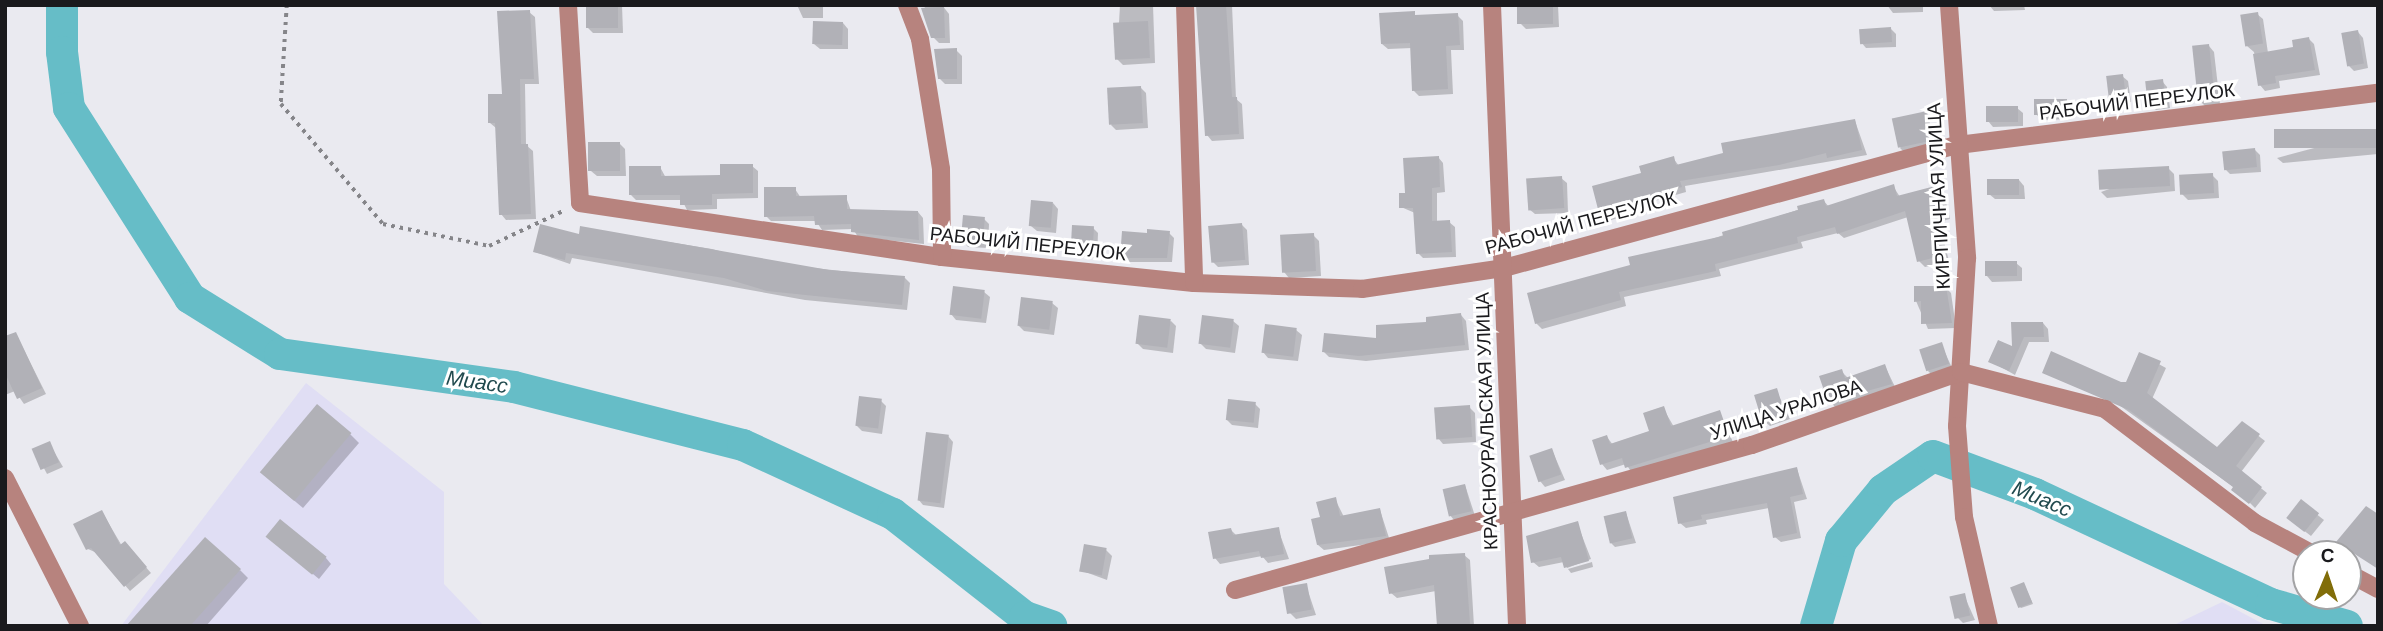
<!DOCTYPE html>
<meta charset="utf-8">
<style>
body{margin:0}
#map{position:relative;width:2383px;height:631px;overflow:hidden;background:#eaeaf0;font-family:"DM Sans",sans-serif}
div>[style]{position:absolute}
.industrial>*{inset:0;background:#e0def4}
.shadow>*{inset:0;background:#0003}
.river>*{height:32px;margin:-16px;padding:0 16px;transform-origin:16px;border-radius:16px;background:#66bdc7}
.building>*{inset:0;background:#b1b1b7;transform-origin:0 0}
.path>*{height:3.5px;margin-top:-1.75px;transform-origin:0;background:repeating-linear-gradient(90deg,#858589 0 3.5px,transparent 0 8.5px)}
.minor>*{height:18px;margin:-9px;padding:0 9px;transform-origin:9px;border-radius:9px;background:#b7837e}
span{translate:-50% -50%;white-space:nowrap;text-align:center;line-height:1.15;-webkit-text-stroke:6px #fff;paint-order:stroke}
.street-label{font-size:19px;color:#1a1a1d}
.water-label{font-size:21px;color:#214a4e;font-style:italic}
.frame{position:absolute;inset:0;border:7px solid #1a1a1d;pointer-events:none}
.north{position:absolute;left:2292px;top:540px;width:70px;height:70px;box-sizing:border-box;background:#fff;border:2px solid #a3a3a5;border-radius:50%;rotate:2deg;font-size:19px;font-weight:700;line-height:28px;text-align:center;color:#1a1a1d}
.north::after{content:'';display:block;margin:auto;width:24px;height:32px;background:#816d09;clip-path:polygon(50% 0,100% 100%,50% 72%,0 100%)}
</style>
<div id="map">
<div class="industrial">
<div style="clip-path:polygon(306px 383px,444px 492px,444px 584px,484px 626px,121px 626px)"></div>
<div style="clip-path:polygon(2222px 602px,2267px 626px,2172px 626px)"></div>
</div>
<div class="shadow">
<div style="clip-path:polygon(587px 5px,622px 5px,623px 33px,593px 33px,588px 28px)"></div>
<div style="clip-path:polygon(797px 5px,823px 5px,823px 18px,803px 18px)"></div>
<div style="clip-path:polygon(924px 5px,942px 5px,949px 14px,950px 43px,939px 43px,933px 37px)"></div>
<div style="clip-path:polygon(1120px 5px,1153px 5px,1155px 63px,1123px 65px,1117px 59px)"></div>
<div style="clip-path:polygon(1198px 5px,1232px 5px,1236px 99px,1242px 104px,1244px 139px,1212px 141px,1207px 135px)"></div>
<div style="clip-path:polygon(1520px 5px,1558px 5px,1559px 27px,1526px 29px,1520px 23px)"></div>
<div style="clip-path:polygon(1887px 5px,1923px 5px,1923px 12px,1893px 13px)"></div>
<div style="clip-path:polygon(1989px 5px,2024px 5px,2025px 10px,1994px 11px)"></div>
<div style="clip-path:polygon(529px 12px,535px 17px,539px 84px,525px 84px,526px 145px,533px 151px,536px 219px,506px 220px,501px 214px,496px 128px,490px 123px,504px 96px)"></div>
<div style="clip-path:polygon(2257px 14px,2263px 19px,2268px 53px,2295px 48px,2309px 39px,2314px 44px,2320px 75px,2279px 81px,2280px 88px,2265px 91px,2260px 85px,2254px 52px,2247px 46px)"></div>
<div style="clip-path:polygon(1381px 15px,1457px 15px,1463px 21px,1464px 50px,1451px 50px,1453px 94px,1419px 96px,1414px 91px,1412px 48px,1388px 49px,1382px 44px)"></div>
<div style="clip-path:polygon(843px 23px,848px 29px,848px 49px,820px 49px,814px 44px)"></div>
<div style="clip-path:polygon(1891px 29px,1896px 34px,1896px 47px,1866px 48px,1861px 42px)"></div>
<div style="clip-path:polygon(2358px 32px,2363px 38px,2368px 68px,2354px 71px,2348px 65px)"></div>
<div style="clip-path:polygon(2209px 46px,2214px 52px,2220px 104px,2205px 106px,2200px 101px)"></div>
<div style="clip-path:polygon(956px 50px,962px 56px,962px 84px,945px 84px,940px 79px)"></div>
<div style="clip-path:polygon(2122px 76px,2128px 81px,2131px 102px,2116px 104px,2111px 99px)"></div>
<div style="clip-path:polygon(2162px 81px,2167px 87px,2170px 108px,2156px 110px,2150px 104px)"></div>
<div style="clip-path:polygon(1141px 88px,1146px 93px,1148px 128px,1116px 130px,1111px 125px)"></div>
<div style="clip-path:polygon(2066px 101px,2072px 107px,2072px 119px,2042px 120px,2036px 114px)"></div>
<div style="clip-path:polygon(2017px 108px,2023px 113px,2023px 126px,1993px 127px,1988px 121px)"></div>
<div style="clip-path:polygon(1926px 113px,1938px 145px,1906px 154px,1900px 148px)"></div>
<div style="clip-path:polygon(1855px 121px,1867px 155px,1685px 186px,1686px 192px,1637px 206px,1639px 213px,1607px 221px,1602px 216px,1643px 175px,1673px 158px,1679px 166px)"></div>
<div style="clip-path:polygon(2378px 131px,2378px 154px,2283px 163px,2277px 158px)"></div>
<div style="clip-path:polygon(620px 144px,625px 149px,626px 176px,597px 176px,591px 171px)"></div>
<div style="clip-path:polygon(2255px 150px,2260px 155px,2261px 172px,2230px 174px,2225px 169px)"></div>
<div style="clip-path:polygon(1438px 157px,1443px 163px,1445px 192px,1437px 193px,1437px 222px,1449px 222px,1455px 227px,1456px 257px,1423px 258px,1418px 253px,1415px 213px,1401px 207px)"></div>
<div style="clip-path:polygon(752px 166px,758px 171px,758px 198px,717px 199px,717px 209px,687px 210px,682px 200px,636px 200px,631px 195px,660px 167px,666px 178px,722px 177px)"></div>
<div style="clip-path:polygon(2168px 168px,2174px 174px,2175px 191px,2107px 198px,2101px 192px)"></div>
<div style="clip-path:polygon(2212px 175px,2218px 181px,2219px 198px,2188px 200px,2182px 194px)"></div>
<div style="clip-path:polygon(1561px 178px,1567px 183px,1568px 213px,1535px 214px,1529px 209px)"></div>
<div style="clip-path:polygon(2019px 180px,2024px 186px,2025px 199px,1995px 199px,1989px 194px)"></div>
<div style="clip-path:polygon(1893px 186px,1900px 197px,1938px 187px,1944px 193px,1950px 219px,1939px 222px,1949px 261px,1925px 267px,1919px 261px,1908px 217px,1844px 238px,1838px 233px,1801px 242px,1803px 248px,1719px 269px,1721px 276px,1624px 297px,1626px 306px,1542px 329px,1536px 323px,1632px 266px,1824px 201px,1829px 207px)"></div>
<div style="clip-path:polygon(795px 189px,801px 198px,846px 197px,851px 211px,918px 212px,923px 218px,924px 244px,858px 237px,853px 229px,822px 230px,816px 221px,771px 221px,766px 216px)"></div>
<div style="clip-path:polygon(1053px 203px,1058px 209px,1056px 233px,1037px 231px,1031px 226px)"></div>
<div style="clip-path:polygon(984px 219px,989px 224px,988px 248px,968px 247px,963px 241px)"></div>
<div style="clip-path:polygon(1242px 225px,1247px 230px,1249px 265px,1218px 267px,1212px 261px)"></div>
<div style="clip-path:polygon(582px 228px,712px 249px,759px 262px,905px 278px,910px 283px,907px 310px,805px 300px,572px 258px,570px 264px,535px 252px,580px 236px)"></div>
<div style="clip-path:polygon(1093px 228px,1098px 233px,1097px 258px,1077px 256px,1071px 250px)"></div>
<div style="clip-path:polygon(1123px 233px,1169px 233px,1174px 238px,1172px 262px,1127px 262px,1122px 257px)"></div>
<div style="clip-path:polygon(1313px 235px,1319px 241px,1321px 276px,1289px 278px,1284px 272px)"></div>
<div style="clip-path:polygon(2016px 263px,2022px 268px,2022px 281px,1992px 282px,1987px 276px)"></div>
<div style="clip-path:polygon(1945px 287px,1951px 293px,1956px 328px,1928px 329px,1916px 301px)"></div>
<div style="clip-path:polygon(984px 292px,990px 297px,986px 323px,956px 320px,951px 314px)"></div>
<div style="clip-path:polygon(1052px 303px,1058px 308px,1054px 335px,1024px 331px,1019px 326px)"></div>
<div style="clip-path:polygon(1461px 315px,1466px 321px,1469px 350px,1366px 361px,1329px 357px,1324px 352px)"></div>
<div style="clip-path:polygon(1171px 321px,1176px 326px,1173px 353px,1143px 349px,1137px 343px)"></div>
<div style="clip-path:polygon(1233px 321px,1239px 326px,1235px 353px,1206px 349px,1200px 343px)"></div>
<div style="clip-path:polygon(2043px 323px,2048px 329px,2049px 342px,2029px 342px,2015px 375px,1990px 361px,2013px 348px,2013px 324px)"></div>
<div style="clip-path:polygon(1296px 330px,1302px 335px,1298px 361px,1268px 358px,1263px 352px)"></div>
<div style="clip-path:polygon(16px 334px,46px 394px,24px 404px,15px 391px,5px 395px,5px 338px)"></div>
<div style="clip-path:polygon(1941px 344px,1953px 370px,1934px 377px,1928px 371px)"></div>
<div style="clip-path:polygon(2140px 354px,2166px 368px,2152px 399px,2218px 449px,2242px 423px,2265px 441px,2241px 472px,2267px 493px,2255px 508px,2235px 488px,2119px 405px,2044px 373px,2127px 384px)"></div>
<div style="clip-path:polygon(1885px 366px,1896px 389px,1835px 407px,1830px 401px,1841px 371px,1848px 378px)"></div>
<div style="clip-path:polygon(1776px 390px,1790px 419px,1770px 426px,1764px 421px)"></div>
<div style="clip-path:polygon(881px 401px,886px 406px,882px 434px,862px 431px,856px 425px)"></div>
<div style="clip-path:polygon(1255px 404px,1260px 409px,1258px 428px,1232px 425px,1226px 419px)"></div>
<div style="clip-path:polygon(1469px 407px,1475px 413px,1476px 442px,1443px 444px,1438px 438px)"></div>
<div style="clip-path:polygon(1663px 408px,1674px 427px,1719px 412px,1733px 442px,1632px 473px,1626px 464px,1607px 470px,1602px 464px,1607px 437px,1613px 445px,1651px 432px)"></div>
<div style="clip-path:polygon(350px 434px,359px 443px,303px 508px,271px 481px)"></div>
<div style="clip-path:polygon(948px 436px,953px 442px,944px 508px,923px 505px,918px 499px)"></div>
<div style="clip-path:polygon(49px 443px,63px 467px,47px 474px,34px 449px)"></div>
<div style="clip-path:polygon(1552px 450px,1565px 480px,1545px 487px,1540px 481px)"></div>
<div style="clip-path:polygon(1797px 469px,1807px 499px,1794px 502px,1801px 538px,1781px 542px,1775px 537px,1769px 508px,1706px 520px,1707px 524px,1686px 528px,1680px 523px)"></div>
<div style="clip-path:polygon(1465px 485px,1475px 516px,1454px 520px,1449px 514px)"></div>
<div style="clip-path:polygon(1335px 499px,1344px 517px,1380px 510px,1390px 541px,1324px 550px,1318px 545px,1322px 518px)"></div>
<div style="clip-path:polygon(2301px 502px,2324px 520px,2311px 536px,2294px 523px)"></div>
<div style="clip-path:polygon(102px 512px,122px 546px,130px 549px,151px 573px,130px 591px,97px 553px,88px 549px)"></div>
<div style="clip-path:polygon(1626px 513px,1636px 543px,1615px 547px,1610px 542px)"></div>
<div style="clip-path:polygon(1577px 523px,1591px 559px,1567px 568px,1564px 562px,1539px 567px,1533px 562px)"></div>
<div style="clip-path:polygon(1278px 529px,1289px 559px,1268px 563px,1262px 556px,1220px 564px,1215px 558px,1231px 530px,1236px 535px)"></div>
<div style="clip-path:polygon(273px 541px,326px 558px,331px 564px,319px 579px)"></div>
<div style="clip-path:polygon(1106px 550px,1112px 556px,1107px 580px,1080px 570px)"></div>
<div style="clip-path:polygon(1464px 555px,1470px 560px,1474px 626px,1440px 626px,1436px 591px,1397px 598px,1391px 593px)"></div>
<div style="clip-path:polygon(1592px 562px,1593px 567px,1571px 573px,1568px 569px)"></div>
<div style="clip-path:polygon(240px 570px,248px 578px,206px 626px,129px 626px)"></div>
<div style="clip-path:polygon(2024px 584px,2033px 604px,2021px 608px,2019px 606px)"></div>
<div style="clip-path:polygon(1306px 585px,1316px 615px,1296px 619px,1290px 613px)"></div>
<div style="clip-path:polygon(1964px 595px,1975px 620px,1963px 623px,1958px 618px)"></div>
</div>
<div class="river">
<div style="left:62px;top:5px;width:47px;rotate:90deg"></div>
<div style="left:62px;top:52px;width:56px;rotate:82.9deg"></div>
<div style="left:69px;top:108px;width:225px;rotate:57.5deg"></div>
<div style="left:190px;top:298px;width:106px;rotate:31.9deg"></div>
<div style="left:280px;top:354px;width:236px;rotate:8deg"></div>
<div style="left:514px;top:387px;width:236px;rotate:14.2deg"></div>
<div style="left:743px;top:445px;width:165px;rotate:24.7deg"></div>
<div style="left:893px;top:514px;width:167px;rotate:38deg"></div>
<div style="left:1025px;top:617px;width:28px;rotate:19deg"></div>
<div style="left:1816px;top:626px;width:89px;rotate:-73.6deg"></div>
<div style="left:1841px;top:541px;width:66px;rotate:-50.5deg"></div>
<div style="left:1883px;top:490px;width:60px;rotate:-34.2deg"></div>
<div style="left:1933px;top:456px;width:109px;rotate:20.4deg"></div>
<div style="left:2035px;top:494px;width:260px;rotate:25deg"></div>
<div style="left:2271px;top:604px;width:79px;rotate:16.1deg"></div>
</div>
<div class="building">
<div style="left:586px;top:5px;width:32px;height:23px"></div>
<div style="clip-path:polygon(1196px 5px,1226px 5px,1232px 97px,1237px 97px,1239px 134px,1205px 136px)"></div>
<div style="left:1517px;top:5px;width:36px;height:19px"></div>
<div style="clip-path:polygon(944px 7px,945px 38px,931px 38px,921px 8px)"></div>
<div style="clip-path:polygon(530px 10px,534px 79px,520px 79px,521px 144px,528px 144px,531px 214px,499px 215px,495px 123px,488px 123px,488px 94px,502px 94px,497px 11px)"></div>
<div style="clip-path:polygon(1415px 11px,1415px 15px,1458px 13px,1460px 45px,1446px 46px,1448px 89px,1412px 91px,1410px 43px,1381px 44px,1379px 13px)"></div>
<div style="left:2258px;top:12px;width:32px;height:18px;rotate:81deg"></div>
<div style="left:813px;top:21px;width:30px;height:23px;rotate:2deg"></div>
<div style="left:1148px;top:21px;width:37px;height:35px;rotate:87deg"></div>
<div style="left:1891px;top:27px;width:15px;height:32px;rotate:86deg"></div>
<div style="left:2358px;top:30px;width:34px;height:17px;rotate:80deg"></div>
<div style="clip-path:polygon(2309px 37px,2315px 70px,2275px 76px,2276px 83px,2258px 86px,2253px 54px,2293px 47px,2292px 40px)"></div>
<div style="left:2209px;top:44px;width:55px;height:17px;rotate:84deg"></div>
<div style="clip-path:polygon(957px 48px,957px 79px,938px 79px,934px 49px)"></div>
<div style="left:2123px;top:74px;width:23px;height:17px;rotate:83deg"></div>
<div style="left:2163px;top:79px;width:23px;height:18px;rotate:83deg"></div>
<div style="left:1141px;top:86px;width:37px;height:34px;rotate:87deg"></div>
<div style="left:2067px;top:99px;width:16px;height:33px;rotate:90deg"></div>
<div style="left:1986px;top:106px;width:32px;height:16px"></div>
<div style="left:1927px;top:111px;width:30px;height:36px;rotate:78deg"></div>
<div style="clip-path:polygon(1855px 119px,1862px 150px,1827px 158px,1826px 153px,1779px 165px,1680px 181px,1682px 187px,1633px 200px,1635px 208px,1600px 217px,1592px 186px,1641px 173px,1639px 166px,1674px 156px,1676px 165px,1723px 153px,1721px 143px)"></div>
<div style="left:2378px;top:129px;width:19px;height:104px;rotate:90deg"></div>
<div style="left:588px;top:142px;width:32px;height:29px"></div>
<div style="left:2255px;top:148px;width:19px;height:33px;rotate:84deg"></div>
<div style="clip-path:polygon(1439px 156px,1440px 187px,1432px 188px,1432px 221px,1450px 220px,1452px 252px,1416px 254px,1413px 208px,1399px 208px,1399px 193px,1405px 193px,1403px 158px)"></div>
<div style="clip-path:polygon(720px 164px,753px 164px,753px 193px,712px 194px,712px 205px,680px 205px,680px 195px,629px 195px,629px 166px,661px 166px,661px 176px,720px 175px)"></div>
<div style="left:2169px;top:166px;width:20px;height:71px;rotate:87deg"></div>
<div style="left:2213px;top:173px;width:20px;height:34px;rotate:87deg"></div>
<div style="left:1562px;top:176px;width:32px;height:36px;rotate:86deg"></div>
<div style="left:1987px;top:179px;width:32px;height:16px"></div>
<div style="clip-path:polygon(1894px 184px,1897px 196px,1939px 185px,1946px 214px,1935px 217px,1944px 255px,1917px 262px,1905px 211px,1837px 234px,1835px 227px,1797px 237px,1798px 243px,1715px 264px,1716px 271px,1619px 292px,1621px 300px,1535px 324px,1527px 293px,1630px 265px,1628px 257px,1723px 236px,1722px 232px,1798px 210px,1797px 206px,1824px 199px,1826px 206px)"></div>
<div style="clip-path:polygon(764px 187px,796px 187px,796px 196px,847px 195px,847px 209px,918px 211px,919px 240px,851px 232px,851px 224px,815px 225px,814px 216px,764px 217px)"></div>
<div style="left:1031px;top:200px;width:22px;height:26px;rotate:5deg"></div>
<div style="left:963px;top:215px;width:22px;height:27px;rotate:5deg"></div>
<div style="left:1242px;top:223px;width:37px;height:34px;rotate:85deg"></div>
<div style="clip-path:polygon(540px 224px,579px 234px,580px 226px,829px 270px,905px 276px,902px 305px,767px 291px,724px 278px,566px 253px,565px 260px,533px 252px)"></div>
<div style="left:1072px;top:225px;width:22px;height:26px;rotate:3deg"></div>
<div style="clip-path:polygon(1147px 229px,1170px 231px,1167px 258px,1120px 258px,1122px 231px,1147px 233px)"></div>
<div style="left:1314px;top:233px;width:38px;height:34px;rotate:87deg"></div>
<div style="left:2017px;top:261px;width:15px;height:32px;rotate:90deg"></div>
<div style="left:953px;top:286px;width:32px;height:29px;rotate:7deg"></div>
<div style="clip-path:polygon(1914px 286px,1946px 286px,1952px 323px,1921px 324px,1921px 301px,1914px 302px)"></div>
<div style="left:1021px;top:297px;width:32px;height:29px;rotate:7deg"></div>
<div style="clip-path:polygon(1461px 313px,1465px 345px,1359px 356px,1322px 352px,1324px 333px,1376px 338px,1376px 325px,1426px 322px,1426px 317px)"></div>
<div style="left:1139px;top:315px;width:32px;height:29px;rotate:7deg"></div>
<div style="left:1202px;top:315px;width:32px;height:29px;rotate:7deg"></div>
<div style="clip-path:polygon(2011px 322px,2043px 322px,2044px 337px,2024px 337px,2009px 371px,1988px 362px,1998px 340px,2012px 346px)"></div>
<div style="left:1265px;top:324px;width:32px;height:29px;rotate:7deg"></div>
<div style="clip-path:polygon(16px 332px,42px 388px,17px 399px,5px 373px,5px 336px)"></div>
<div style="left:1942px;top:342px;width:23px;height:24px;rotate:72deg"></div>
<div style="clip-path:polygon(2051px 351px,2121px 382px,2126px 382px,2139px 352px,2161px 361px,2147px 393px,2217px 447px,2242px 421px,2260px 434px,2236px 466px,2262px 487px,2249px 504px,2231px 490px,2233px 487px,2129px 410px,2042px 373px)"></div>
<div style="clip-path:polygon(1885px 364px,1892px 384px,1828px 402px,1819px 376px,1842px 369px,1845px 378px)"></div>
<div style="left:1777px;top:388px;width:27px;height:24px;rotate:73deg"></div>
<div style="left:859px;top:396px;width:23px;height:30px;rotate:7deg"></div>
<div style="left:1228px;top:399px;width:28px;height:21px;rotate:6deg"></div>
<div style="left:317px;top:404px;width:45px;height:89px;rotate:40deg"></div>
<div style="left:1470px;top:405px;width:32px;height:36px;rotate:86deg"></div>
<div style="clip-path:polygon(1664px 406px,1671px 426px,1720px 410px,1729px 436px,1625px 468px,1622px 458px,1600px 465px,1592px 440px,1607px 435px,1610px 444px,1649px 431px,1643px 413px)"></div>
<div style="left:926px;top:432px;width:23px;height:69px;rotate:7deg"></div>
<div style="left:50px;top:441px;width:23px;height:20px;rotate:67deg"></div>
<div style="left:1552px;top:448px;width:28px;height:24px;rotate:71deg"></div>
<div style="clip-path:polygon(1797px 467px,1803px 494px,1790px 497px,1797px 533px,1773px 538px,1767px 503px,1701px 515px,1702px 519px,1678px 524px,1673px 497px)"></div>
<div style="left:1465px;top:484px;width:28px;height:23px;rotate:77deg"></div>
<div style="clip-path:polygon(1336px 497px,1340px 516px,1380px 508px,1386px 536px,1317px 545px,1311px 519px,1320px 517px,1316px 502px)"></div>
<div style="left:2301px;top:499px;width:23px;height:24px;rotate:38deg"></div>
<div style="clip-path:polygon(2366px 506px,2378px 514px,2378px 569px,2336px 542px)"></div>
<div style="clip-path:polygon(102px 510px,120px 545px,125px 541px,147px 567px,124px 587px,91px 548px,86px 550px,73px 524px)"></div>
<div style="left:1626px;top:511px;width:28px;height:23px;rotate:77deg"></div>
<div style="left:280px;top:519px;width:60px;height:23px;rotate:39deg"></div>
<div style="clip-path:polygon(1578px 521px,1589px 561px,1564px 568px,1561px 557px,1531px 563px,1526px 536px)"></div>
<div style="clip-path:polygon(1279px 527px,1284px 554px,1261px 558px,1259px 551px,1213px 559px,1208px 532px,1231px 528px,1233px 535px)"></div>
<div style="clip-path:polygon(205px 537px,241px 569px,190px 626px,126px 626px)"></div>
<div style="left:1084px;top:544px;width:23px;height:28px;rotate:10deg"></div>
<div style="clip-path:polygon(1465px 553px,1470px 624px,1437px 626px,1434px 585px,1389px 594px,1384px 567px,1429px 559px,1429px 555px)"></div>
<div style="left:2024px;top:582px;width:22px;height:15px;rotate:68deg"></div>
<div style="left:1307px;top:583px;width:27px;height:25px;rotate:80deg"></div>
<div style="left:1965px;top:593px;width:23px;height:16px;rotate:77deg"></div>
</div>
<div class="path">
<div style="left:287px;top:5px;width:99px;rotate:93.5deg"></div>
<div style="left:281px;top:104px;width:157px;rotate:49.6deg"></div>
<div style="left:383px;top:224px;width:108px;rotate:11.7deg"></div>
<div style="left:489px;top:246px;width:84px;rotate:-25.3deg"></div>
</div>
<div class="minor">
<div style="left:568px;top:5px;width:198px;rotate:86.5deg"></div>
<div style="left:580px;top:203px;width:366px;rotate:8.5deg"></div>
<div style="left:942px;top:257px;width:253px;rotate:5.9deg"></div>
<div style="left:1194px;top:283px;width:168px;rotate:2deg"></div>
<div style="left:1362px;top:289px;width:144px;rotate:-8.4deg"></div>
<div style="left:1504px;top:268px;width:470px;rotate:-15.2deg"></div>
<div style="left:1958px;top:145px;width:423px;rotate:-7.1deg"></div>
<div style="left:907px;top:5px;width:36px;rotate:69deg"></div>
<div style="left:920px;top:39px;width:132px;rotate:80.8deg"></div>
<div style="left:941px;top:169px;width:88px;rotate:89.3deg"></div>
<div style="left:1185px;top:5px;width:278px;rotate:88.1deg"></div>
<div style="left:1492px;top:5px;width:622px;rotate:87.69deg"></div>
<div style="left:1949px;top:5px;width:254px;rotate:85.9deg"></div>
<div style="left:1967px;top:258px;width:168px;rotate:93.4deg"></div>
<div style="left:1957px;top:426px;width:91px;rotate:85.6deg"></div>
<div style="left:1964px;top:517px;width:112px;rotate:77.1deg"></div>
<div style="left:5px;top:478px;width:166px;rotate:63.1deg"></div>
<div style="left:2348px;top:573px;width:34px;rotate:28deg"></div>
<div style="left:1235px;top:590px;width:537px;rotate:-15.67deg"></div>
<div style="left:1752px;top:445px;width:221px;rotate:-19.3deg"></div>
<div style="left:1961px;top:372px;width:149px;rotate:14.4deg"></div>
<div style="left:2105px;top:409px;width:188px;rotate:37.2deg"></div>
<div style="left:2255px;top:523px;width:66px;rotate:28.1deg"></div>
</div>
<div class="street-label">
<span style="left:2137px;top:102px;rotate:-7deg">РАБОЧИЙ ПЕРЕУЛОК</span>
<span style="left:1939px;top:196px;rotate:-93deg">КИРПИЧНАЯ УЛИЦА</span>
<span style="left:1581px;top:223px;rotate:-15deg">РАБОЧИЙ ПЕРЕУЛОК</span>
<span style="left:1028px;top:244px;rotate:6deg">РАБОЧИЙ ПЕРЕУЛОК</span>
<span style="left:1786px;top:410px;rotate:-18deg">УЛИЦА УРАЛОВА</span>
<span style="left:1487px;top:421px;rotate:-92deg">КРАСНОУРАЛЬСКАЯ УЛИЦА</span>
</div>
<div class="water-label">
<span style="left:477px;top:382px;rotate:8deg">Миасс</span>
<span style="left:2042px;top:499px;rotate:23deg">Миасс</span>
</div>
<div class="frame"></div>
<div class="north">С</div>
</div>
